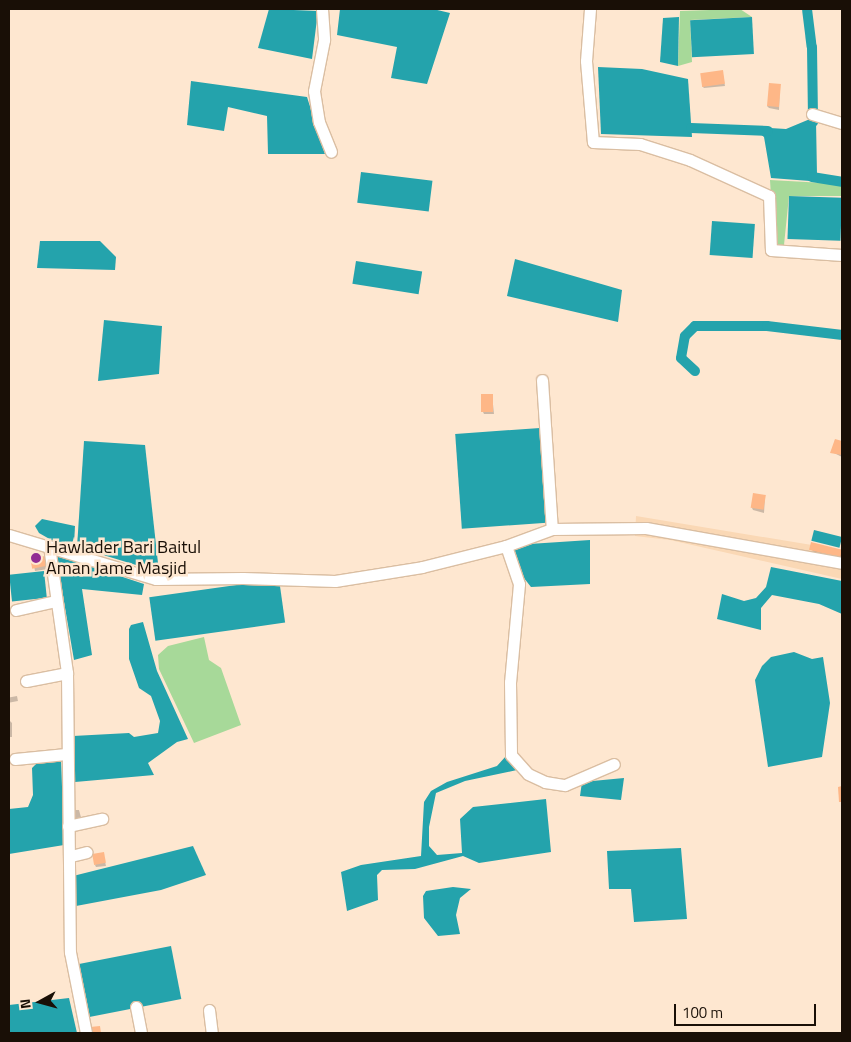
<!DOCTYPE html>
<style>
body{margin:0}
#map{position:relative;width:851px;height:1042px;overflow:hidden;background:#fee7d0;font-family:"Titillium Web",sans-serif}
div>[style]{position:absolute}
.built>*{inset:0;background:#fad8b5}
.green>*{inset:0;background:#a7d999}
.water>*{inset:0;background:#24a3ac;transform-origin:0 0}
.shadow>*{inset:0;background:#0003;transform-origin:0 0}
.canal>*{height:10px;margin:-5px;padding:0 5px;transform-origin:5px;border-radius:5px;background:#24a3ac}
.building>*{inset:0;background:#feb787;transform-origin:0 0}
.roads{filter:drop-shadow(1px 0 #dabea2) drop-shadow(-1px 0 #dabea2) drop-shadow(0 1px #dabea2) drop-shadow(0 -1px #dabea2)}
.street>*{height:11px;margin:-5.5px;padding:0 5.5px;transform-origin:5.5px;border-radius:5.5px;background:#fff}
.dots>*{width:14px;height:14px;translate:-50% -50%;box-sizing:border-box;border:2px solid #fee7d0;border-radius:50%}
span{translate:-50% -50%;white-space:nowrap;text-align:center;line-height:1.15;-webkit-text-stroke:5px #fee7d0;paint-order:stroke}
.poi-label{font-size:18px;color:#190f06}
.left{translate:0 -50%;text-align:left}
.frame{position:absolute;inset:0;border:10px solid #190f06;pointer-events:none}
.north{position:absolute;left:15px;top:977px;width:50px;height:50px;-webkit-text-stroke:4px #fee7d0;paint-order:stroke;rotate:263deg;font-size:14px;font-weight:700;line-height:20px;text-align:center;color:#190f06}
.north::after{content:'';display:block;margin:auto;width:18px;height:22px;background:#190f06;clip-path:polygon(50% 0,100% 100%,50% 72%,0 100%)}
.scale{position:absolute;left:674px;top:1004px;width:142px;height:22px;box-sizing:border-box;border:2px solid #190f06;border-top:0;padding-left:6px;font-size:15px;line-height:18px;white-space:nowrap;color:#190f06;-webkit-text-stroke:4px #fee7d0;paint-order:stroke}
</style>
<div id="map">
<div class="built">
<div style="clip-path:polygon(636px 516px,842px 550px,842px 579px,670px 540px,635px 536px)"></div>
</div>
<div class="green">
<div style="clip-path:polygon(740px 9px,752px 17px,690px 20px,692px 62px,678px 66px,680px 11px)"></div>
<div style="clip-path:polygon(770px 180px,842px 184px,842px 196px,789px 196px,784px 245px,774px 245px)"></div>
<div style="clip-path:polygon(204px 637px,209px 660px,221px 668px,241px 725px,194px 743px,159px 669px,158px 655px,168px 646px)"></div>
</div>
<div class="water">
<div style="clip-path:polygon(269px 9px,318px 11px,312px 59px,258px 48px)"></div>
<div style="clip-path:polygon(340px 9px,433px 9px,450px 13px,427px 84px,391px 78px,397px 47px,337px 35px)"></div>
<div style="clip-path:polygon(679px 17px,678px 66px,660px 62px,663px 18px)"></div>
<div style="left:752px;top:17px;width:37px;height:62px;rotate:87deg"></div>
<div style="clip-path:polygon(598px 67px,642px 69px,688px 79px,692px 137px,601px 134px)"></div>
<div style="clip-path:polygon(191px 81px,307px 97px,325px 154px,268px 154px,267px 116px,228px 107px,224px 131px,187px 125px)"></div>
<div style="clip-path:polygon(810px 119px,816px 121px,817px 175px,823px 182px,771px 178px,764px 137px,755px 130px,755px 127px,786px 129px)"></div>
<div style="left:361px;top:172px;width:72px;height:31px;rotate:7deg"></div>
<div style="left:789px;top:196px;width:53px;height:43px;rotate:2deg"></div>
<div style="left:712px;top:221px;width:43px;height:34px;rotate:4deg"></div>
<div style="clip-path:polygon(40px 241px,100px 241px,116px 257px,115px 270px,37px 268px)"></div>
<div style="clip-path:polygon(515px 259px,622px 290px,618px 322px,507px 296px)"></div>
<div style="left:356px;top:261px;width:67px;height:23px;rotate:9deg"></div>
<div style="clip-path:polygon(104px 320px,162px 326px,159px 374px,98px 381px)"></div>
<div style="left:540px;top:428px;width:95px;height:85px;rotate:86deg"></div>
<div style="clip-path:polygon(84px 441px,145px 445px,159px 572px,77px 547px)"></div>
<div style="clip-path:polygon(42px 519px,75px 526px,74px 545px,53px 541px,39px 533px,35px 526px)"></div>
<div style="left:814px;top:530px;width:29px;height:11px;rotate:14deg"></div>
<div style="clip-path:polygon(590px 540px,590px 584px,531px 587px,520px 573px,514px 554px,514px 545px)"></div>
<div style="clip-path:polygon(56px 555px,144px 584px,142px 595px,82px 589px,92px 655px,74px 660px)"></div>
<div style="clip-path:polygon(771px 567px,842px 581px,842px 614px,819px 604px,772px 595px,761px 608px,761px 630px,717px 619px,722px 594px,744px 601px,756px 598px,766px 587px)"></div>
<div style="left:44px;top:571px;width:27px;height:35px;rotate:84deg"></div>
<div style="left:279px;top:579px;width:44px;height:131px;rotate:82deg"></div>
<div style="clip-path:polygon(143px 622px,157px 671px,188px 739px,177px 742px,148px 763px,154px 775px,75px 782px,73px 736px,129px 733px,134px 737px,158px 733px,160px 721px,151px 696px,139px 688px,129px 659px,129px 629px,131px 625px)"></div>
<div style="clip-path:polygon(794px 652px,812px 659px,823px 657px,830px 703px,822px 757px,768px 767px,755px 680px,762px 666px,771px 657px)"></div>
<div style="clip-path:polygon(506px 756px,517px 770px,465px 781px,436px 793px,429px 827px,429px 846px,437px 855px,462px 853px,460px 819px,473px 807px,546px 799px,551px 852px,479px 863px,463px 856px,415px 869px,382px 870px,377px 875px,378px 900px,347px 911px,341px 872px,361px 865px,421px 856px,424px 802px,431px 791px,447px 782px,497px 766px)"></div>
<div style="clip-path:polygon(42px 758px,61px 758px,64px 845px,9px 854px,9px 809px,28px 807px,33px 795px,32px 768px)"></div>
<div style="clip-path:polygon(624px 778px,621px 800px,580px 796px,582px 782px)"></div>
<div style="clip-path:polygon(193px 846px,206px 875px,161px 890px,76px 906px,73px 876px)"></div>
<div style="clip-path:polygon(681px 848px,687px 919px,634px 922px,631px 889px,609px 889px,607px 851px)"></div>
<div style="clip-path:polygon(453px 887px,471px 889px,460px 898px,456px 915px,460px 934px,438px 936px,424px 918px,423px 896px,426px 891px)"></div>
<div style="left:171px;top:946px;width:54px;height:95px;rotate:79deg"></div>
<div style="clip-path:polygon(69px 998px,77px 1033px,9px 1033px,9px 1005px)"></div>
</div>
<div class="shadow">
<div style="clip-path:polygon(722px 71px,725px 86px,704px 88px,702px 86px)"></div>
<div style="clip-path:polygon(780px 85px,779px 110px,769px 108px,767px 106px)"></div>
<div style="clip-path:polygon(492px 395px,494px 414px,484px 414px,483px 412px)"></div>
<div style="clip-path:polygon(835px 440px,842px 442px,842px 457px,832px 452px)"></div>
<div style="clip-path:polygon(765px 496px,764px 513px,753px 510px,752px 508px)"></div>
<div style="clip-path:polygon(812px 544px,842px 551px,842px 561px,813px 554px)"></div>
<div style="clip-path:polygon(31px 552px,34px 559px,45px 557px,48px 569px,35px 571px)"></div>
<div style="left:17px;top:696px;width:5px;height:8px;rotate:79deg"></div>
<div style="clip-path:polygon(9px 720px,12px 723px,12px 737px,9px 737px)"></div>
<div style="clip-path:polygon(73px 810px,79px 810px,82px 821px,74px 819px)"></div>
<div style="clip-path:polygon(103px 853px,106px 866px,96px 867px,95px 865px)"></div>
</div>
<div class="canal">
<div style="left:807px;top:9px;width:38px;rotate:83deg"></div>
<div style="left:812px;top:47px;width:75px;rotate:89.2deg"></div>
<div style="left:691px;top:128px;width:77px;rotate:2.2deg"></div>
<div style="left:812px;top:177px;width:30px;rotate:9deg"></div>
<div style="left:695px;top:371px;width:19px;rotate:-137deg"></div>
<div style="left:681px;top:358px;width:22px;rotate:-80deg"></div>
<div style="left:685px;top:336px;width:14px;rotate:-45deg"></div>
<div style="left:695px;top:326px;width:72px"></div>
<div style="left:767px;top:326px;width:76px;rotate:6.8deg"></div>
</div>
<div class="building">
<div style="left:723px;top:70px;width:14px;height:23px;rotate:82deg"></div>
<div style="left:769px;top:83px;width:12px;height:23px;rotate:5deg"></div>
<div style="left:481px;top:394px;width:12px;height:18px"></div>
<div style="clip-path:polygon(835px 439px,842px 441px,842px 455px,830px 453px)"></div>
<div style="left:753px;top:493px;width:13px;height:15px;rotate:9deg"></div>
<div style="left:811px;top:542px;width:32px;height:8px;rotate:14deg"></div>
<div style="left:45px;top:556px;width:10px;height:15px;rotate:79deg"></div>
<div style="clip-path:polygon(842px 786px,842px 802px,839px 802px,838px 787px)"></div>
<div style="left:104px;top:852px;width:11px;height:12px;rotate:80deg"></div>
<div style="clip-path:polygon(100px 1026px,101px 1033px,92px 1033px,90px 1027px)"></div>
</div>
<div class="roads">
<div class="street">
<div style="left:322px;top:9px;width:31px;rotate:86deg"></div>
<div style="left:324px;top:40px;width:52px;rotate:101.1deg"></div>
<div style="left:314px;top:91px;width:31px;rotate:81deg"></div>
<div style="left:319px;top:122px;width:32px;rotate:68deg"></div>
<div style="left:590px;top:9px;width:52px;rotate:94.4deg"></div>
<div style="left:586px;top:61px;width:81px;rotate:85.1deg"></div>
<div style="left:593px;top:142px;width:47px;rotate:2.4deg"></div>
<div style="left:640px;top:144px;width:52px;rotate:17.7deg"></div>
<div style="left:690px;top:160px;width:87px;rotate:24.5deg"></div>
<div style="left:769px;top:196px;width:54px;rotate:87.9deg"></div>
<div style="left:771px;top:250px;width:71px;rotate:4deg"></div>
<div style="left:812px;top:114px;width:31px;rotate:17deg"></div>
<div style="left:542px;top:380px;width:149px;rotate:86.2deg"></div>
<div style="left:9px;top:535px;width:153px;rotate:16.7deg"></div>
<div style="left:156px;top:579px;width:87px;rotate:-0.7deg"></div>
<div style="left:243px;top:578px;width:92px;rotate:1.9deg"></div>
<div style="left:335px;top:581px;width:88px;rotate:-9.1deg"></div>
<div style="left:422px;top:567px;width:87px;rotate:-14deg"></div>
<div style="left:506px;top:546px;width:49px;rotate:-20.3deg"></div>
<div style="left:552px;top:529px;width:94px;rotate:-0.6deg"></div>
<div style="left:646px;top:528px;width:199px;rotate:10.1deg"></div>
<div style="left:49px;top:546px;width:128px;rotate:81.9deg"></div>
<div style="left:67px;top:673px;width:279px;rotate:89.4deg"></div>
<div style="left:70px;top:952px;width:83px;rotate:78.8deg"></div>
<div style="left:506px;top:546px;width:40px;rotate:71.1deg"></div>
<div style="left:519px;top:584px;width:98px;rotate:95.2deg"></div>
<div style="left:510px;top:682px;width:73px;rotate:89.2deg"></div>
<div style="left:511px;top:755px;width:25px;rotate:48deg"></div>
<div style="left:528px;top:774px;width:19px;rotate:25deg"></div>
<div style="left:545px;top:782px;width:20px;rotate:9deg"></div>
<div style="left:565px;top:785px;width:53px;rotate:-23.2deg"></div>
<div style="left:16px;top:610px;width:41px;rotate:-12.7deg"></div>
<div style="left:26px;top:681px;width:42px;rotate:-11deg"></div>
<div style="left:15px;top:759px;width:51px;rotate:-5.6deg"></div>
<div style="left:68px;top:826px;width:35px;rotate:-12deg"></div>
<div style="left:71px;top:856px;width:16px;rotate:-14deg"></div>
<div style="left:136px;top:1007px;width:26px;rotate:79deg"></div>
<div style="left:209px;top:1010px;width:23px;rotate:83deg"></div>
</div>
</div>
<div class="dots">
<div style="left:36px;top:558px;background:#922d93"></div>
</div>
<div class="poi-label">
<span class="left" style="left:46px;top:558px">Hawlader Bari Baitul<br>Aman Jame Masjid</span>
</div>
<div class="frame"></div>
<div class="north">N</div>
<div class="scale">100 m</div>
</div>
